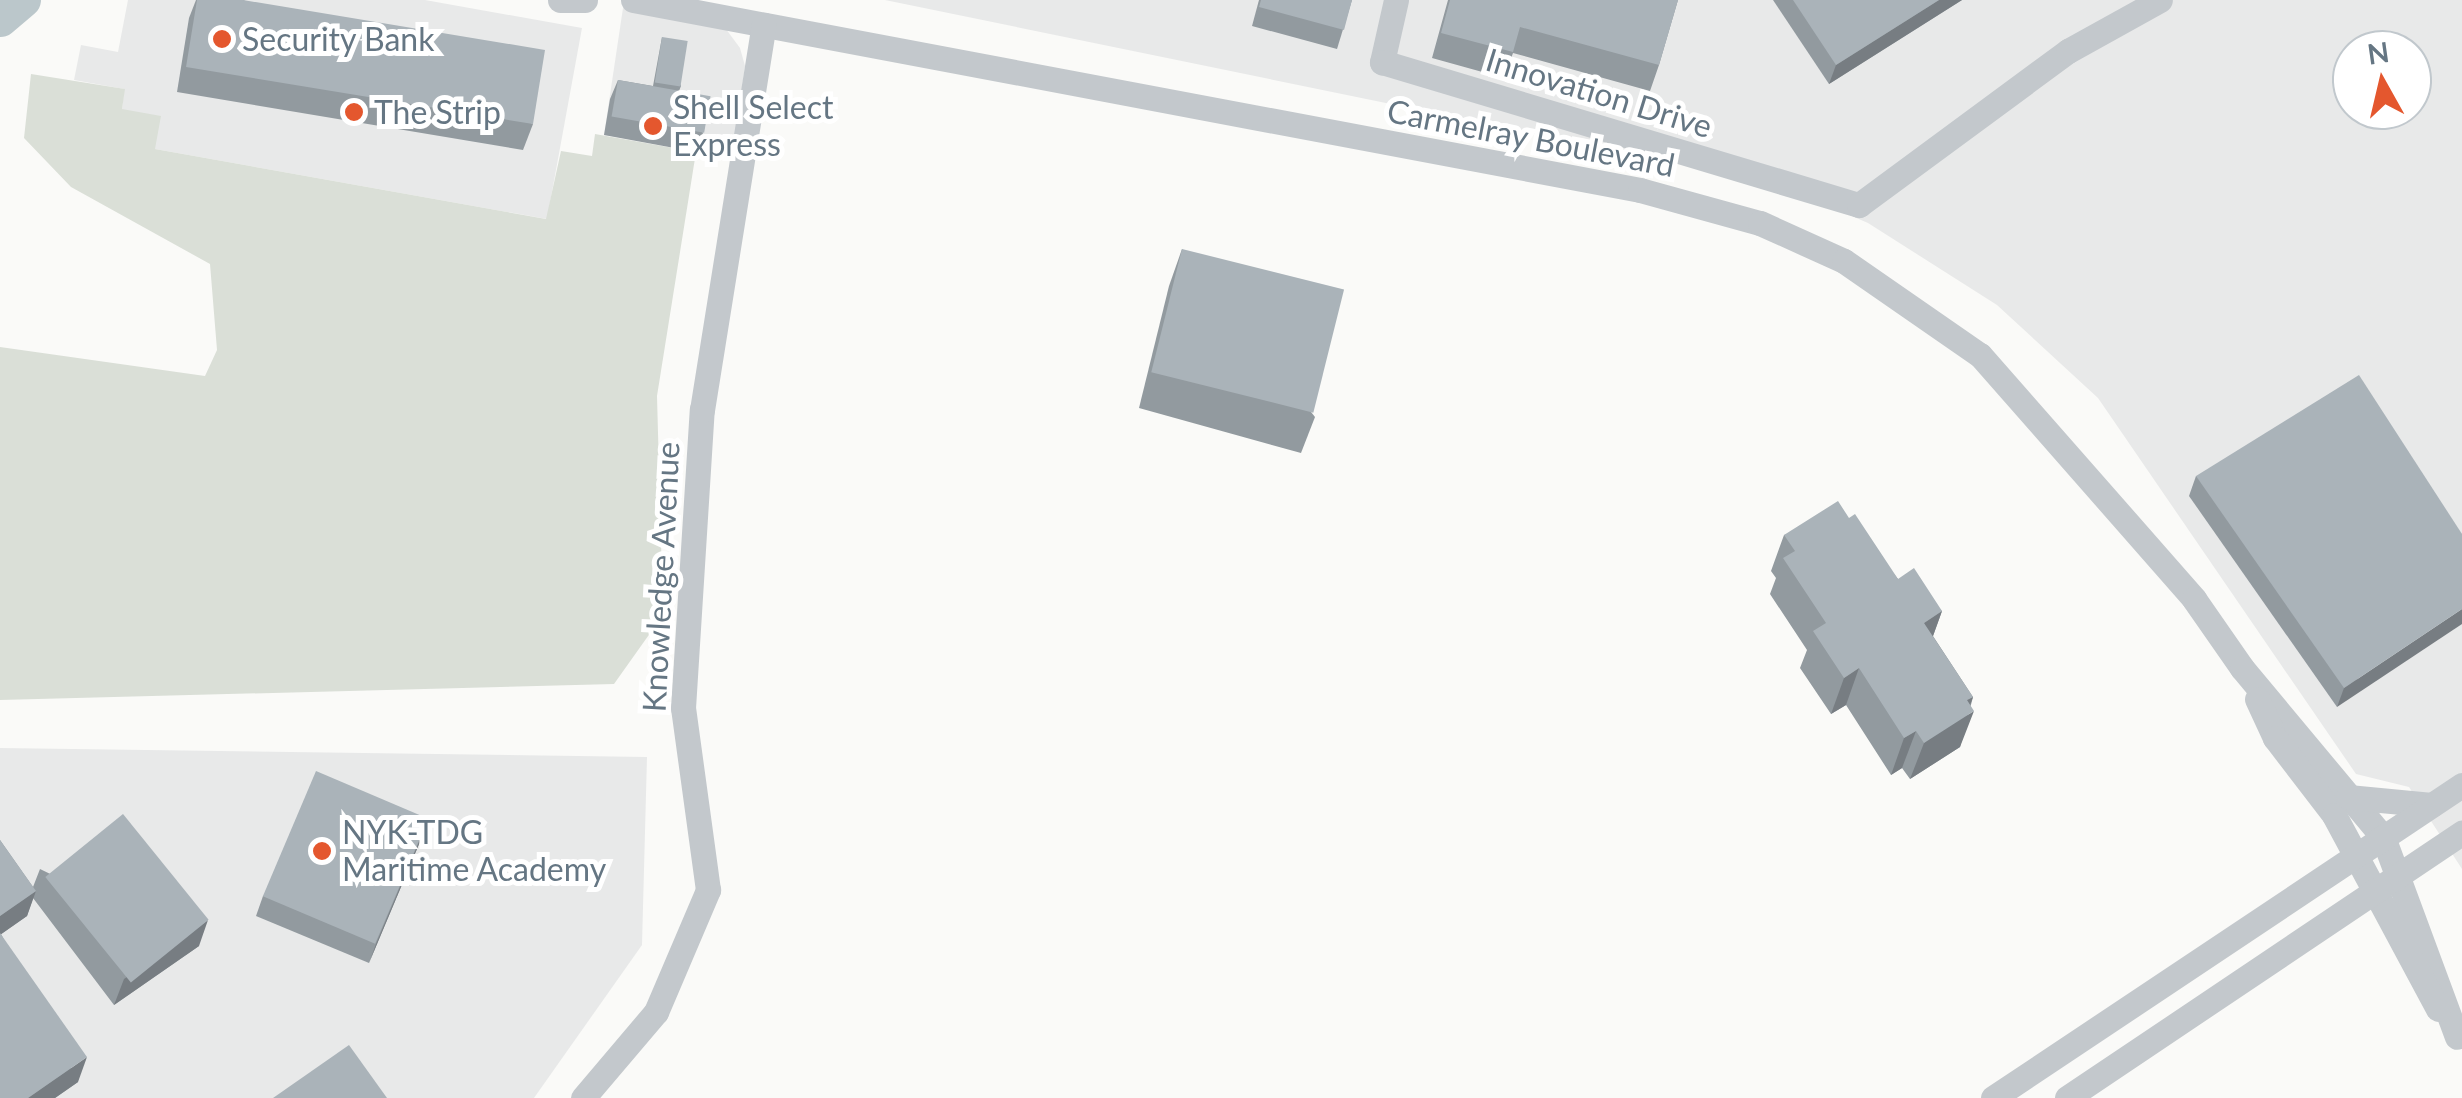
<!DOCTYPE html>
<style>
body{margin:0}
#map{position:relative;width:2462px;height:1098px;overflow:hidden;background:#fafaf8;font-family:Lato,sans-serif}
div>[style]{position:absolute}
.built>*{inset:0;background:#e8e9e9}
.green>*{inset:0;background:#dadfd7}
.river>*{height:35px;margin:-17.5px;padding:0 17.5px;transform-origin:17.5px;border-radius:17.5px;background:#bbc7cb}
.minor>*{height:25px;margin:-12.5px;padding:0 12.5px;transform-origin:12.5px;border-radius:12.5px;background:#c3c8cc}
.wall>*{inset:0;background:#929a9f}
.shaded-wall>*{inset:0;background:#777d82}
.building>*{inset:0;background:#aab3b9;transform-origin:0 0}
.dots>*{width:28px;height:28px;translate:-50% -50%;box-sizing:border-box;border:5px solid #fff;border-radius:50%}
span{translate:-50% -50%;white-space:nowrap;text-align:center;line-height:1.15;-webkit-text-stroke:10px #fff;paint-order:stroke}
.poi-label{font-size:32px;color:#657683}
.left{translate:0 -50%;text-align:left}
.street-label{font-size:32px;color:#657683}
.north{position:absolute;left:2332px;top:30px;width:100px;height:100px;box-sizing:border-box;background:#fff;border:2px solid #c1c8cd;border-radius:50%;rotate:352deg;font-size:28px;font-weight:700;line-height:40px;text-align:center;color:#657683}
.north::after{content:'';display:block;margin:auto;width:35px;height:45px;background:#e4572e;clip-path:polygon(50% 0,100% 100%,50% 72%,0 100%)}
</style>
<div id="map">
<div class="built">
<div style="clip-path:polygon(128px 0,425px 0,582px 28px,547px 219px,155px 149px,122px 109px,124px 89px,74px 80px,81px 45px,118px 52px)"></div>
<div style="clip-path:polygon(evenodd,885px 0,2462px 0,2462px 869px,2409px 787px,2356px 774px,2098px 398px,1997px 305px,1868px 223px,1775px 183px,885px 0,2352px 50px,2412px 50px,2412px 110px,2352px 110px,2352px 50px)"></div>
<div style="clip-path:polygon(623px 8px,723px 25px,740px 48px,745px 66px,732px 157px,604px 135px)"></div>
<div style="clip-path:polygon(0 748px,647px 757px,642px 945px,534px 1098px,0 1098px)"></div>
</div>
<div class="green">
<div style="clip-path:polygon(31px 74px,125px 89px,122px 109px,161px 116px,155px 149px,546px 219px,561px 151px,592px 156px,595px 134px,696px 152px,657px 396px,663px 615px,614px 684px,0 700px,0 347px,205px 376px,217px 350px,210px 264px,71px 187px,24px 138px)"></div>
</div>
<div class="river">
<div style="left:0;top:19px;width:30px;rotate:-40deg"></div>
</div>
<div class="minor">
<div style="left:560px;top:0;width:25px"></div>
<div style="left:633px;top:0;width:1025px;rotate:10.68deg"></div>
<div style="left:1640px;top:190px;width:124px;rotate:15.4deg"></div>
<div style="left:1760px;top:223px;width:92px;rotate:24.3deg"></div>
<div style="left:1844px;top:261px;width:165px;rotate:34.7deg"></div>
<div style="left:1980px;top:355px;width:325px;rotate:48.7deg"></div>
<div style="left:2194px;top:599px;width:84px;rotate:55.2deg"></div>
<div style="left:2242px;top:668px;width:220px;rotate:50.2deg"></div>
<div style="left:2383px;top:837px;width:213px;rotate:69.7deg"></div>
<div style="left:1396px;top:0;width:64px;rotate:102.7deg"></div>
<div style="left:1382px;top:62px;width:498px;rotate:16.7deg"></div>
<div style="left:1859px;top:205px;width:260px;rotate:-36.4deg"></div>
<div style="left:2068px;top:51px;width:105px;rotate:-29deg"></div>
<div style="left:2257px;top:699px;width:43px;rotate:65.2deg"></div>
<div style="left:2275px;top:738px;width:97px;rotate:52.5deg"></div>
<div style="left:2334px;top:815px;width:220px;rotate:61.8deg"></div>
<div style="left:2348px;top:797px;width:84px;rotate:5.4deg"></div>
<div style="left:583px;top:1098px;width:113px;rotate:-49.7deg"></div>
<div style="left:656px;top:1012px;width:133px;rotate:-66.9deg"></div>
<div style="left:708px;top:890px;width:184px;rotate:-97.8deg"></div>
<div style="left:683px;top:708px;width:299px;rotate:-86.4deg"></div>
<div style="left:702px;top:410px;width:390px;rotate:-80.9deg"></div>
<div style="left:1993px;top:1098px;width:564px;rotate:-33.72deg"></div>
<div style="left:2067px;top:1098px;width:476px;rotate:-33.9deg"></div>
</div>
<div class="wall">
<div style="clip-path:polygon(196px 0,243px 0,533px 124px,523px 150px,177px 92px,189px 18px)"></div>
<div style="clip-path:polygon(1259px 0,1352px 0,1337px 49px,1252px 26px)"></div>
<div style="clip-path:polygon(1448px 0,1678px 0,1659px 65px,1650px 91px,1513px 53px,1504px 78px,1432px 58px)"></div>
<div style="clip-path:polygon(1773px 0,1962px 0,1829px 84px)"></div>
<div style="clip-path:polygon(662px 37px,681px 86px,679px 91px,703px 133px,696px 152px,604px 135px,610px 99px,618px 80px,653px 86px)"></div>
<div style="clip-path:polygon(1182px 249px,1315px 417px,1301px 453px,1139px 408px,1169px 286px)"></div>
<div style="clip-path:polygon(2196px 476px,2462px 534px,2337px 707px,2189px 496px)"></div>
<div style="clip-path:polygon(1849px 518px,1898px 579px,1942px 611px,1933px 636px,1973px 697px,1960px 747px,1910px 779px,1902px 768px,1891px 775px,1846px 705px,1831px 714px,1800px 668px,1807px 650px,1770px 594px,1776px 578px,1771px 571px,1784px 535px)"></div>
<div style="clip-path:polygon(422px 837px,369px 963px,256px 916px,263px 896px)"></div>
<div style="clip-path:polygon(0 840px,33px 887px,40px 869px,199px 946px,114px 1005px,33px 898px,27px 916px,1px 934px,78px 1082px,55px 1098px,0 1098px)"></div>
</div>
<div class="shaded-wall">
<div style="clip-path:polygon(1939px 0,1962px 0,1829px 84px,1836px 65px)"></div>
<div style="clip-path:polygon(2462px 609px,2462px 624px,2337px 707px,2344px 688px)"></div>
<div style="clip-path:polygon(1942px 611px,1929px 647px,1924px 623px)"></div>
<div style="clip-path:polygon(1859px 668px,1846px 705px,1831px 714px,1844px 678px)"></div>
<div style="clip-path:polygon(1973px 697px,1966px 716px,1974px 711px,1960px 747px,1910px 779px,1924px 743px,1967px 700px)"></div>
<div style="clip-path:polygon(1916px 731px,1902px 768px,1891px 775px,1904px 738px)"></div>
<div style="clip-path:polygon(429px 818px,422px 837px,369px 963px,376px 944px)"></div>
<div style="clip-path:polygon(36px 891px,27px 916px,0 935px,0 916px)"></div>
<div style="clip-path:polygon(208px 920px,199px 946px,114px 1005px,124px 979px)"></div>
<div style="clip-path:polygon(87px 1057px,78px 1082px,55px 1098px,28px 1098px)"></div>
</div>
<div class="building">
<div style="clip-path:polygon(197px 0,243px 0,545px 50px,533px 124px,186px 67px)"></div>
<div style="clip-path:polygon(1261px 0,1352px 0,1344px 30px,1259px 7px)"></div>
<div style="clip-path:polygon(1450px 0,1678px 0,1659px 65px,1520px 27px,1513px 52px,1441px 33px)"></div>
<div style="clip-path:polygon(1793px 0,1939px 0,1836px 65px)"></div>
<div style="left:662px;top:37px;width:26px;height:46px;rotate:9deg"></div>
<div style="left:618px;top:80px;width:94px;height:37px;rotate:10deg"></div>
<div style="left:1182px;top:249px;width:167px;height:127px;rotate:14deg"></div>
<div style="clip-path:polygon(2359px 375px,2462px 534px,2462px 609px,2344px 688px,2196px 476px)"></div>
<div style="clip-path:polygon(1838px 501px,1849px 518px,1855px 514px,1898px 579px,1914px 568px,1942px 611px,1924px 623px,1973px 697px,1967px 700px,1974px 711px,1924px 743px,1916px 731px,1904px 738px,1859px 668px,1844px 678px,1813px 631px,1826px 623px,1783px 558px,1795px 551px,1784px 535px)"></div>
<div style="left:316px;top:771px;width:122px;height:136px;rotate:23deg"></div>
<div style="left:123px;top:814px;width:136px;height:100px;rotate:51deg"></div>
<div style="clip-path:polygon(0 840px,36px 891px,0 916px)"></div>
<div style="clip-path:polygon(0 933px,87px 1057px,28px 1098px,0 1098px)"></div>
<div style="clip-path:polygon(349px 1045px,387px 1098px,273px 1098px)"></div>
</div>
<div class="dots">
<div style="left:222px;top:39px;background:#e4572e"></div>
<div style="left:354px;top:112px;background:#e4572e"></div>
<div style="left:653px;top:126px;background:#e4572e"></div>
<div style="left:322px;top:851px;background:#e4572e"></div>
</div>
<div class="poi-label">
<span class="left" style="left:242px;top:39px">Security Bank</span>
<span class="left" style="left:673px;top:126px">Shell Select<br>Express</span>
<span class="left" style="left:374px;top:112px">The Strip</span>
<span class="left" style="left:342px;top:851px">NYK-TDG<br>Maritime Academy</span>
</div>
<div class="street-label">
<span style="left:1599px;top:93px;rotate:17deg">Innovation Drive</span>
<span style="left:1531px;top:138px;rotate:11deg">Carmelray Boulevard</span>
<span style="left:661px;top:577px;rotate:-87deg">Knowledge Avenue</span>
</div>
<div class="north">N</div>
</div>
